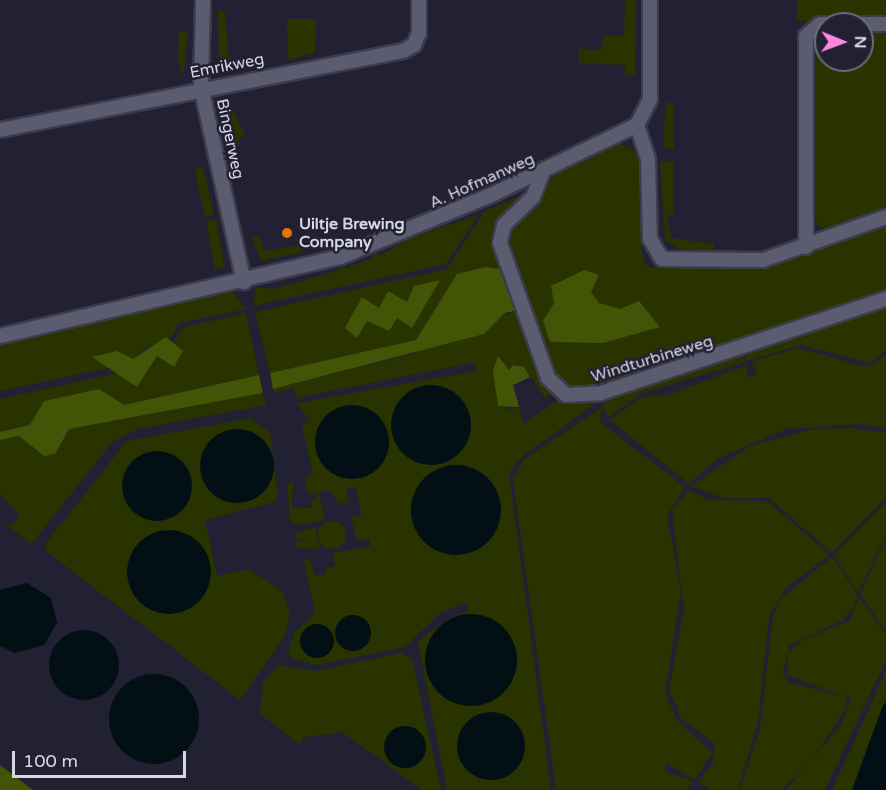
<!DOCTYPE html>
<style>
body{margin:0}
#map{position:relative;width:886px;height:790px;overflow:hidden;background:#222133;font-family:"Varela Round",sans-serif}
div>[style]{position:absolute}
.green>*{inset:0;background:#293300;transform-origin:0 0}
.round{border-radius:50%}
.forest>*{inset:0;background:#445407}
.water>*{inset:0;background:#020f14}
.roads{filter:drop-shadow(2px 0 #3d3b4a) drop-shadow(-2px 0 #3d3b4a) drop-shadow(0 2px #3d3b4a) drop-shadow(0 -2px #3d3b4a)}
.minor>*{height:14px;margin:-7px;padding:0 7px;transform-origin:7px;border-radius:7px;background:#5c5c70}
.dots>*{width:16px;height:16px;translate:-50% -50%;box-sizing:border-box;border:3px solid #222133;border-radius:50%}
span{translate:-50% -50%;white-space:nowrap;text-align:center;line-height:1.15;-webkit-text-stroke:5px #222133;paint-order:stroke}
.street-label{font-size:16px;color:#d7d7e3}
.poi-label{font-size:16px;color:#d7d7e3;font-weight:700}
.left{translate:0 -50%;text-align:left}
.north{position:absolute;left:814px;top:12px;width:60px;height:60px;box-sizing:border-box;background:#222133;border:2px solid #6a6a79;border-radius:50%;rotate:91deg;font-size:16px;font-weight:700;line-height:24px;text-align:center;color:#d7d7e3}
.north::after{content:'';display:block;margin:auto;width:21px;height:27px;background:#ff85df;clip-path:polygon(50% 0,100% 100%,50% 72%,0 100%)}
.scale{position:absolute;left:12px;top:751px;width:174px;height:27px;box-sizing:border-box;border:3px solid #d7d7e3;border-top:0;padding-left:8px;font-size:18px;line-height:21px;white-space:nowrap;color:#d7d7e3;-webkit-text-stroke:4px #222133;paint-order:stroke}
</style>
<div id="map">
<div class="green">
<div style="clip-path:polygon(625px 0,636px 0,635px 75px,626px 75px,625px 65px,579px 63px,579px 49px,602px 49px,603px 36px,624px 36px)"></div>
<div style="left:797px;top:0;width:89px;height:21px"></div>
<div style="clip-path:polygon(218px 10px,225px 11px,230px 72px,219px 63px)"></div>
<div style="clip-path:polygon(287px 19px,316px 19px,315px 53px,288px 60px)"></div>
<div style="clip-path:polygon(179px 31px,188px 31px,183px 77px,178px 60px)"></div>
<div style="clip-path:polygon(826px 32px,826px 60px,862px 60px,862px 33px,886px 33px,886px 209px,830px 228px,819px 227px,812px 213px,815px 44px)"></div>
<div style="clip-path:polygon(665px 101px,674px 106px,674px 149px,664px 148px)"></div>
<div style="clip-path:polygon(231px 103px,245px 136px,239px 138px,241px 146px,232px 149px,226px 113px)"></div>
<div style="clip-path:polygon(618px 143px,633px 149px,640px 163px,642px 256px,647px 267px,760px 268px,886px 224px,886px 292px,662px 366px,657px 358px,622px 370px,624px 378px,605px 384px,565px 387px,555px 377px,508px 236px,514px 223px,537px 207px,553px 176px)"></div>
<div style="clip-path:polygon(660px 162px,673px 162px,674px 215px,667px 215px,671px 238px,714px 244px,715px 252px,679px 249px,665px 240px)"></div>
<div style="left:203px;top:167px;width:49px;height:9px;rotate:77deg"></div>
<div style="clip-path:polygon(530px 192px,496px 228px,502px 269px,457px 274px,416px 340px,270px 373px,255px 312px,447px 269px,485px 211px)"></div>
<div style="clip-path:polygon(478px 215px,446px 264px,253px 306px,256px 287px,273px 289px,337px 271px,339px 265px,347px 268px,372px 258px,374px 252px,381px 255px,411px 238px)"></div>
<div style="left:216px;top:219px;width:50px;height:10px;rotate:80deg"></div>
<div style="clip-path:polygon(259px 236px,264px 251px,300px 245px,302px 253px,261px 260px,251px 237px)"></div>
<div style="clip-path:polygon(233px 292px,246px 309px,179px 323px,170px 340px,145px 348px,133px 360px,93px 357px,108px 368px,0 391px,0 343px)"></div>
<div style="clip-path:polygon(886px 305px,886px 350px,870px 363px,800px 345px,747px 361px,746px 355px)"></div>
<div style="clip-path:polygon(evenodd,518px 310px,552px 393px,545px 398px,524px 367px,509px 370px,502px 363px,508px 410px,519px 407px,524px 424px,560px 398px,599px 401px,525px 454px,509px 472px,551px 790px,447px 790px,418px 641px,450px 618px,468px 612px,467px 602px,440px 613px,405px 647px,317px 665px,292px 659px,288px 651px,294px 634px,315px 612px,304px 561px,309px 559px,315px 576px,326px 574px,325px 567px,336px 567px,332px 553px,371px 546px,369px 539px,357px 540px,351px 518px,361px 515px,356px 487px,346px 489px,349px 502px,339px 504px,330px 490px,319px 492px,325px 520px,298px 525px,290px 521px,287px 483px,293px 482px,292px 508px,312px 508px,311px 501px,318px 499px,317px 493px,308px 495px,305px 478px,313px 474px,302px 424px,309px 422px,298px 403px,476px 371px,476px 362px,296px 398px,294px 388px,274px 393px,273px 389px,412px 354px,518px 310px,425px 386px,458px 396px,471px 419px,466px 445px,452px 460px,435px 465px,415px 462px,401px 452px,398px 402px,425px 386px,518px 310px,347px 405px,376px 413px,390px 441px,378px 469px,345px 478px,324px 466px,315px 441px,328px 414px,347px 405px,518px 310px,450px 466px,467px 466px,497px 529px,471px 553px,425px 542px,413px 522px,412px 502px,420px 484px,450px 466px,518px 310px,464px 615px,500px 624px,517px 656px,507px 688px,479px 705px,444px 697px,427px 672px,432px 636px,464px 615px,518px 310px,350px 616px,353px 651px,336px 636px,350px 616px,518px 310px,489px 712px,510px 718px,523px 736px,519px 764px,497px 779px,480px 778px,458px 752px,465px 724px,489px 712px)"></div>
<div style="clip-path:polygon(246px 313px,259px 375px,124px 405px,99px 389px,30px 425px,0 432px,0 399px,118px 373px,137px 387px,157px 356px,174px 367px,183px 351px,173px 343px,184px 327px)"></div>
<div style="clip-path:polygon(797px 348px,859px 365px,872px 365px,886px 355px,886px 428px,860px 424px,786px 429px,717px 459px,689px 484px,610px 420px,641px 397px,668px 395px,747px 365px,747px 378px,757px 374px,751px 362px)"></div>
<div style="clip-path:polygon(744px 355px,745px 362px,640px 394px,609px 417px,601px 405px,630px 390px)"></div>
<div style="clip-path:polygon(263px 393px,266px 405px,138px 429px,113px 441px,31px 544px,5px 524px,12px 525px,20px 516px,0 494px,0 440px,19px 436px,44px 456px,55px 454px,69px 429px)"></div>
<div style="clip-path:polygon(601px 408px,600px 422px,685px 487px,667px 515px,681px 592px,665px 694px,677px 720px,712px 753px,695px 780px,666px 763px,665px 771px,694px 782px,685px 790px,556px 790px,513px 479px,524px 459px)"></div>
<div style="clip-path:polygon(evenodd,251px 418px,270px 432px,278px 495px,274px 502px,205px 520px,217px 576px,249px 569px,282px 591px,290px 614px,285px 636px,240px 700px,46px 551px,46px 543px,127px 441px,251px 418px,238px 429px,263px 439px,274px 469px,259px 496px,236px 503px,206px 486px,201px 457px,213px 439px,238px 429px,251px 418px,150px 452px,175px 455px,191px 478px,185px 507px,163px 520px,139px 515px,123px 492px,132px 461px,150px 452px,251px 418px,163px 531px,195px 539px,210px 563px,205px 595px,183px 612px,149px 609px,129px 584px,133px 551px,163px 531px)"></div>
<div style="clip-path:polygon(849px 428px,886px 433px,886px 497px,832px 553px,769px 498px,723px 498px,691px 486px,751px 446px,810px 430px)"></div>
<div style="clip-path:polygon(689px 490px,709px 500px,767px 501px,830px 555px,786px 587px,769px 616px,758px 722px,738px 790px,711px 790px,698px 782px,713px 764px,715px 744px,681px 718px,669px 690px,684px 610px,672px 510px)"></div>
<div style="clip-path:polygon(886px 502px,886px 535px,858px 592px,834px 555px)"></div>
<div class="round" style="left:318px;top:521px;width:28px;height:28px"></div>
<div style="clip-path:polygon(315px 527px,320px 549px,297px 548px,295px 542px,313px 538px,295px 540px,296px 533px)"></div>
<div style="clip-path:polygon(886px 538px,886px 632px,860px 594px)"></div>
<div style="clip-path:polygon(832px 557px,858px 595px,853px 608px,843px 620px,790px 645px,782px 674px,790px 683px,845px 697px,847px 707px,812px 760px,782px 790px,740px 790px,760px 729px,773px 616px,780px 599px)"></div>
<div style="clip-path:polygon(859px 598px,886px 634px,886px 660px,825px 790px,786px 790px,841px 725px,851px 699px,787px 675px,788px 653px,803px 640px,849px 621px)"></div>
<div style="clip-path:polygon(evenodd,401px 653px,412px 659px,441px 790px,422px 790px,342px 732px,305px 737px,299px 744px,260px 714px,263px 682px,280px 665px,315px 671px,401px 653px,415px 728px,425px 739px,415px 766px,392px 763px,388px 758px,415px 728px)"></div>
<div style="clip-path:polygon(886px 671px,886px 702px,858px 779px,852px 790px,832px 790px)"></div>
</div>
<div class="forest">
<div style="clip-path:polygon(486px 267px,502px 269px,518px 310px,505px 313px,484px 334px,273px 389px,270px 373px,416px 340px,457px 274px)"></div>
<div style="clip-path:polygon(584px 270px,599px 275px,591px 292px,599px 303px,620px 309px,639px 301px,660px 327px,603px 343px,550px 342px,543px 321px,554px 303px,551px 286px)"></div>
<div style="clip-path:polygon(440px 280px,412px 328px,397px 318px,389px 331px,367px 321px,357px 338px,345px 328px,362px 297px,379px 308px,388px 291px,407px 302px,414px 286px)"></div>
<div style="clip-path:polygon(166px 337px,183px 351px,174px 367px,157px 356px,137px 387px,92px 357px,117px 351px,133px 359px)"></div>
<div style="clip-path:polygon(498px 356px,509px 370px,513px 365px,524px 367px,530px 377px,513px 385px,519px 407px,498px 406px,493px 371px)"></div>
<div style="clip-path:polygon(259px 375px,263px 393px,69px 429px,55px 454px,44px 456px,19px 436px,0 440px,0 432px,30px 425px,44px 401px,99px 389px,124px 405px)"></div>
<div style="clip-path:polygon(0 765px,33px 790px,0 790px)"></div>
</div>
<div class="water">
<div class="round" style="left:391px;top:385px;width:80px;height:80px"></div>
<div class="round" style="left:315px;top:405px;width:74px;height:74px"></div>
<div class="round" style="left:200px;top:429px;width:74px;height:74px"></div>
<div class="round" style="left:122px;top:451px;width:70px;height:70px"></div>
<div class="round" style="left:411px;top:465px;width:90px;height:90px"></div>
<div class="round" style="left:127px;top:530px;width:84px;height:84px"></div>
<div style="clip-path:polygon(27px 583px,51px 598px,57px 623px,44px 645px,15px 653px,0 646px,0 590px)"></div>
<div class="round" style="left:425px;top:614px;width:92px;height:92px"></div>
<div class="round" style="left:335px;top:615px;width:36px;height:36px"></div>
<div class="round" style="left:300px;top:624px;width:34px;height:34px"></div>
<div class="round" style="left:49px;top:630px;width:70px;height:70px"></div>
<div class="round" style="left:109px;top:674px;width:90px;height:90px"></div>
<div style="clip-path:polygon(886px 702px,886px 790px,852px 790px,883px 705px)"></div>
<div class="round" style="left:457px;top:712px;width:68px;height:68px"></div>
<div class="round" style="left:384px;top:726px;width:42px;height:42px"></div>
</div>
<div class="roads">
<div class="minor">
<div style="left:203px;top:0;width:87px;rotate:91.3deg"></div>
<div style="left:201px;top:87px;width:200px;rotate:77.6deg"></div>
<div style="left:637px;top:125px;width:36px;rotate:72deg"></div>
<div style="left:648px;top:159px;width:80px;rotate:88.6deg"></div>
<div style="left:650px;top:239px;width:23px;rotate:59deg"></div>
<div style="left:662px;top:259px;width:101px;rotate:0.6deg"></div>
<div style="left:763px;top:260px;width:130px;rotate:-19.3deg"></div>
<div style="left:0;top:130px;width:411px;rotate:-11.1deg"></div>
<div style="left:403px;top:51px;width:13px;rotate:-29deg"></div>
<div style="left:414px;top:45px;width:13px;rotate:-67deg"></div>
<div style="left:419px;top:33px;width:33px;rotate:-90deg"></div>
<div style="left:543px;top:172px;width:27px;rotate:112deg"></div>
<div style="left:533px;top:197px;width:40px;rotate:136deg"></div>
<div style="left:504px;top:225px;width:18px;rotate:103deg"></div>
<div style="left:500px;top:243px;width:143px;rotate:70.4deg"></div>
<div style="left:548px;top:378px;width:25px;rotate:43deg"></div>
<div style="left:566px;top:395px;width:35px;rotate:-3deg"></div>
<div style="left:601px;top:393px;width:300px;rotate:-18.3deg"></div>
<div style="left:806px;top:247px;width:211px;rotate:-90deg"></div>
<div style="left:806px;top:36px;width:18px;rotate:-41deg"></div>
<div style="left:820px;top:24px;width:66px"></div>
<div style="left:0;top:336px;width:349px;rotate:-13.1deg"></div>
<div style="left:340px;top:257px;width:161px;rotate:-22.3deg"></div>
<div style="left:489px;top:196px;width:164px;rotate:-25.6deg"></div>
<div style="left:637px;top:125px;width:29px;rotate:-63deg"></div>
<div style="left:650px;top:99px;width:99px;rotate:-90deg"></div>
</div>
</div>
<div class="dots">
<div style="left:287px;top:233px;background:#e8710a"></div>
</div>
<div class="street-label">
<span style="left:227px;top:66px;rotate:-11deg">Emrikweg</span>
<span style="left:230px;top:139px;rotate:78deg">Bingerweg</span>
<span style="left:482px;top:181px;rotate:-24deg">A. Hofmanweg</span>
<span style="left:652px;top:359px;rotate:-17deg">Windturbineweg</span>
</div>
<div class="poi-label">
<span class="left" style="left:299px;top:233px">Uiltje Brewing<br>Company</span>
</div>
<div class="north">N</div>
<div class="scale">100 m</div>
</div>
